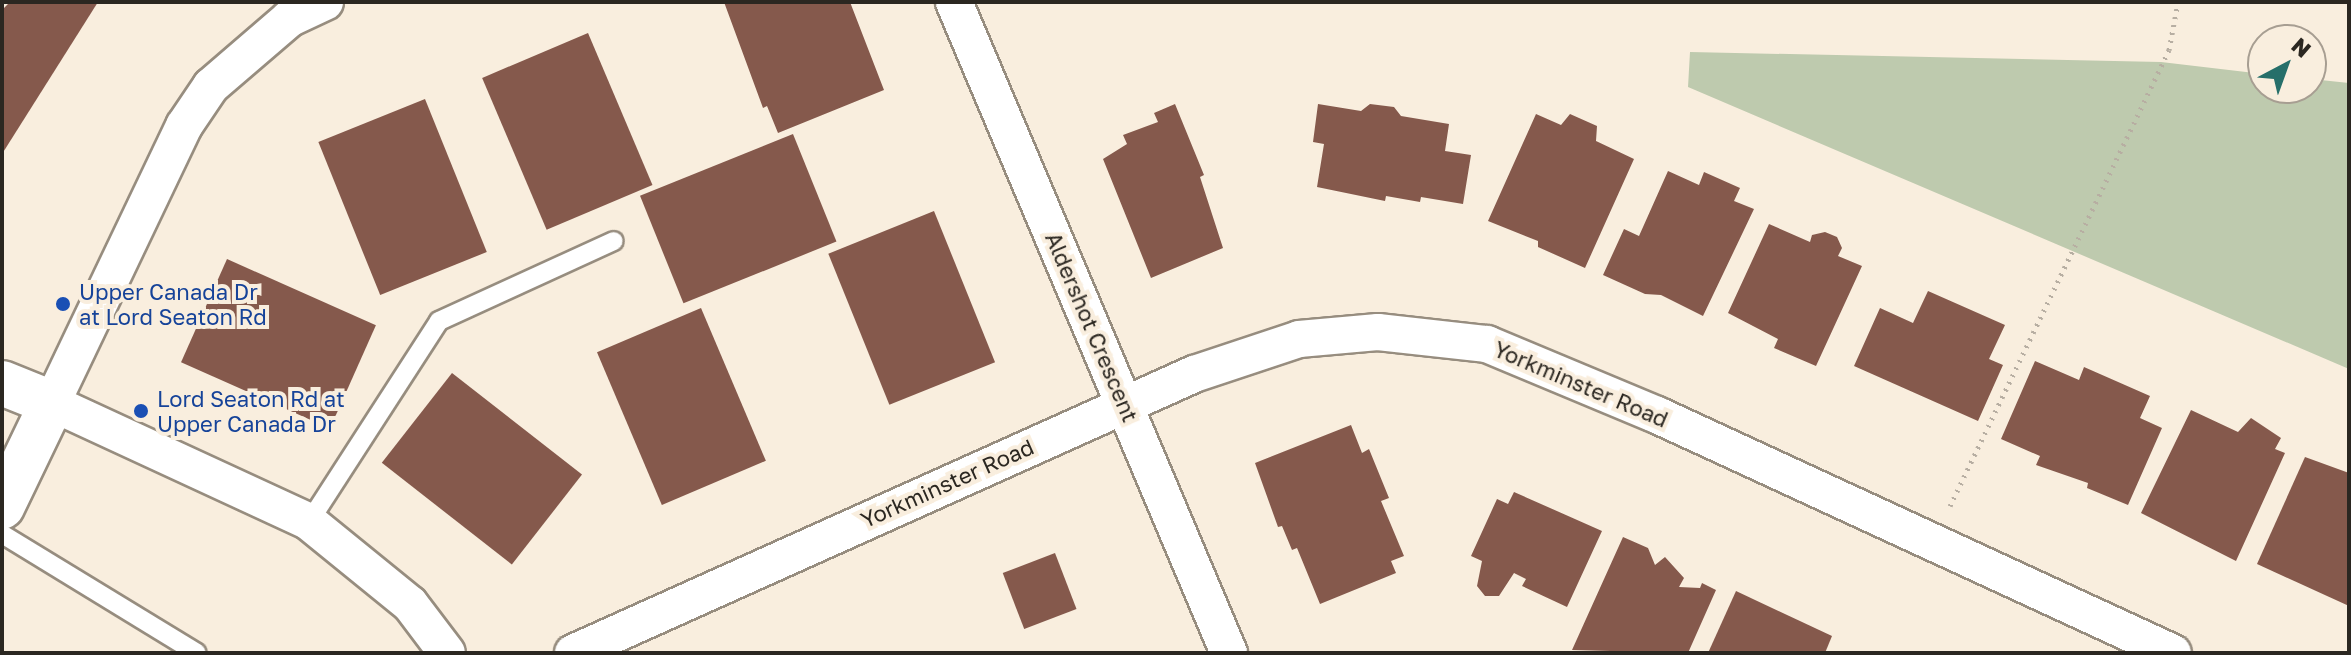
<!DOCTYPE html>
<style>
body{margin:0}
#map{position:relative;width:2351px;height:655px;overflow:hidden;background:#f9eede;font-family:"Golos Text",sans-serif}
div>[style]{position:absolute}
.green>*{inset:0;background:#becaae}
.building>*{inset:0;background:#85594c;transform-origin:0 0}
.path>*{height:5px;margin-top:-2.5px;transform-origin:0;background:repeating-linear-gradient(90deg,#b7aea2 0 2px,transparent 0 8px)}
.roads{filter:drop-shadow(2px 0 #978d7f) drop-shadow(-2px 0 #978d7f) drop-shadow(0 2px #978d7f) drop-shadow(0 -2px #978d7f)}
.lane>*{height:18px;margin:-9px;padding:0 9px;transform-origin:9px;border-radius:9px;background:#fff}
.street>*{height:36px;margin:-18px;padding:0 18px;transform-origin:18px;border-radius:18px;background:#fff}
.secondary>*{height:44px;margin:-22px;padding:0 22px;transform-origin:22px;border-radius:22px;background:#fff}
.dots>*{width:22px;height:22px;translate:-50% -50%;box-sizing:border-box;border:4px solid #f9eede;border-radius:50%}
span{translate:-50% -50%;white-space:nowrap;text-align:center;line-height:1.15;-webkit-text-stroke:8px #f9eede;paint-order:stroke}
.transit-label{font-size:22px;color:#164399}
.left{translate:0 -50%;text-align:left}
.street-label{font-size:22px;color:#2b2721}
.frame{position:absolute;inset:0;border:4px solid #2b2721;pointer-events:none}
.north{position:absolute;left:2247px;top:24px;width:80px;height:80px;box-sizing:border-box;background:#f9eede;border:2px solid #a79e92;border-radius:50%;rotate:41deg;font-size:22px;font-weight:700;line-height:32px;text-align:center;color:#2b2721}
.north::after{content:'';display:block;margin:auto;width:28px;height:36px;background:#266f6a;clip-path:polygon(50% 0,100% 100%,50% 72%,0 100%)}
</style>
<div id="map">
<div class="green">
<div style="clip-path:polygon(1690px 52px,2161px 62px,2263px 74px,2263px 88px,2311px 88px,2311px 79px,2349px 83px,2349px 369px,1688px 87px)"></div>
</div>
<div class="building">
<div style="clip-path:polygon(10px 2px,98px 2px,2px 154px,2px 10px)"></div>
<div style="clip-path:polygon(724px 2px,850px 2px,884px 90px,778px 133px,767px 106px,763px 108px)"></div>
<div style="left:588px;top:33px;width:165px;height:115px;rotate:67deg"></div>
<div style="left:425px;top:99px;width:165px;height:115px;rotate:68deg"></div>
<div style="clip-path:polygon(1175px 104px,1204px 175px,1200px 177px,1223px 248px,1151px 278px,1103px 159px,1127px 144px,1123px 135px,1158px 122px,1154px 113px)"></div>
<div style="clip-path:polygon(1318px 104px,1361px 111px,1370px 104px,1394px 107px,1401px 116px,1449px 124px,1445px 151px,1471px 155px,1463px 204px,1421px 197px,1420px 202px,1386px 196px,1385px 201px,1317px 187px,1324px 144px,1313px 142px)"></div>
<div style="clip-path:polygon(1536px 114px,1561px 125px,1570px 114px,1597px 126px,1596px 141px,1634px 159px,1585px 268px,1538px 247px,1538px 241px,1488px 221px)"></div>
<div style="left:793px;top:134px;width:116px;height:165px;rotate:68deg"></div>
<div style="clip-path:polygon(1668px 171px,1699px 185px,1704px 172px,1740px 188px,1734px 201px,1754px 209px,1703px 316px,1661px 295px,1645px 294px,1603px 275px,1624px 229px,1639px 236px)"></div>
<div style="left:934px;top:211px;width:163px;height:114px;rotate:68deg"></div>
<div style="clip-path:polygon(1769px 224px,1810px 242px,1812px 235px,1825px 232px,1837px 237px,1842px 248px,1838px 256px,1862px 266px,1816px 366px,1774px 348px,1778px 339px,1728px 313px)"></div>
<div style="left:227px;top:259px;width:163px;height:113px;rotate:24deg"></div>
<div style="clip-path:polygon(1928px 291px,2005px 325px,1989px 359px,2003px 365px,1978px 421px,1854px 366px,1880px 308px,1913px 323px)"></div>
<div style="left:701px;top:308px;width:166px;height:113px;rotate:67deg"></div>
<div style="clip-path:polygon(2035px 361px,2079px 380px,2084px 367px,2150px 396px,2140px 418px,2162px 428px,2128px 505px,2087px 488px,2088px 483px,2036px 465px,2040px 456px,2001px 439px)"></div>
<div style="left:452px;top:373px;width:165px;height:114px;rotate:38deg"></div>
<div style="clip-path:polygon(2191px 410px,2238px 432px,2251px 418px,2281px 438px,2275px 449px,2285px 453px,2236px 561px,2141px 513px)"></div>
<div style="clip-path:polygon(1351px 425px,1362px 453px,1369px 449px,1389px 498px,1381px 501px,1404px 556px,1391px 561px,1396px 573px,1320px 604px,1297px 548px,1292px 550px,1282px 526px,1278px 527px,1255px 463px)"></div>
<div style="clip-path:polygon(2305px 457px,2349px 473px,2349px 606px,2257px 564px)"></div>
<div style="clip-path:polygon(1514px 492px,1602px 531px,1567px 607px,1522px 586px,1526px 579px,1514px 573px,1499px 596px,1485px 596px,1477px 586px,1482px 561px,1471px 556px,1497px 499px,1508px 504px)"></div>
<div style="clip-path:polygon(1623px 537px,1648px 548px,1655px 565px,1665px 557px,1684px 578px,1679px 587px,1700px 588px,1702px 583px,1716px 590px,1688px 653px,1572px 650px)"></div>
<div style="left:1055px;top:553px;width:60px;height:56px;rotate:69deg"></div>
<div style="clip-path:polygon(1736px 591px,1832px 636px,1825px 653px,1708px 653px)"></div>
</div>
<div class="path">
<div style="left:1950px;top:506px;width:506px;rotate:-64.35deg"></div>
<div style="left:2169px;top:50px;width:49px;rotate:-79.4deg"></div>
</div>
<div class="roads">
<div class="lane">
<div style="left:309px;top:522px;width:239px;rotate:-57.1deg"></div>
<div style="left:439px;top:321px;width:192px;rotate:-24.6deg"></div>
<div style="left:2px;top:534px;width:228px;rotate:31.4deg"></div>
</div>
<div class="street">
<div style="left:325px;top:2px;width:40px;rotate:155deg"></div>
<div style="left:289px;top:19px;width:103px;rotate:139.3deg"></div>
<div style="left:211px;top:86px;width:48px;rotate:124deg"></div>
<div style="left:184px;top:126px;width:307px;rotate:115.5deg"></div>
<div style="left:52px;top:403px;width:283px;rotate:24.8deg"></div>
<div style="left:309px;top:522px;width:130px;rotate:39.1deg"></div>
<div style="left:410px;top:604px;width:61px;rotate:52.9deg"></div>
<div style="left:954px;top:2px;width:707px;rotate:67.1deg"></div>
<div style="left:573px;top:653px;width:681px;rotate:-24.19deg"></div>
<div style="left:1194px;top:374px;width:111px;rotate:-18.4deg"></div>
<div style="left:1299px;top:339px;width:79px;rotate:-5.1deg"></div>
<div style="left:1378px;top:332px;width:110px;rotate:6.3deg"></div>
<div style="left:1487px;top:344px;width:184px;rotate:22.7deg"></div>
<div style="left:1657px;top:415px;width:568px;rotate:24.76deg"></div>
</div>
<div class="secondary">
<div style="left:2px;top:383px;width:54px;rotate:21.8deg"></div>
<div style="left:52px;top:403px;width:115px;rotate:115.7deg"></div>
</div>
</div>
<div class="dots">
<div style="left:63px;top:304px;background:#1a4fb4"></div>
<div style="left:141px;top:411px;background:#1a4fb4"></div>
</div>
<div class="transit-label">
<span class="left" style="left:79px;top:304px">Upper Canada Dr<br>at Lord Seaton Rd</span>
<span class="left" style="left:157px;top:411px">Lord Seaton Rd at<br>Upper Canada Dr</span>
</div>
<div class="street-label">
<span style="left:1092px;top:327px;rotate:67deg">Aldershot Crescent</span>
<span style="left:1581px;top:384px;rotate:23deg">Yorkminster Road</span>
<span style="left:947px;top:483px;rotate:-24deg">Yorkminster Road</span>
</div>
<div class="frame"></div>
<div class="north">N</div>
</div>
